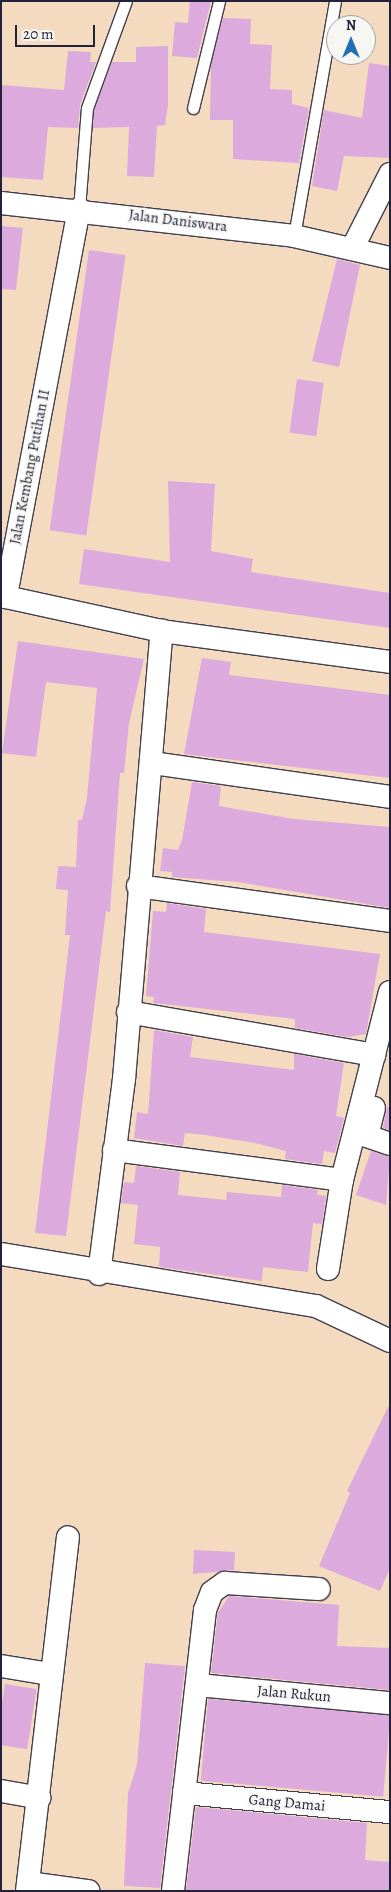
<!DOCTYPE html>
<style>
body{margin:0}
#map{position:relative;width:391px;height:1892px;overflow:hidden;background:#f4dbbf;font-family:Alegreya,serif}
div>[style]{position:absolute}
.building>*{inset:0;background:#dcaadd;transform-origin:0 0}
.roads{filter:drop-shadow(1px 0 #423e4f) drop-shadow(-1px 0 #423e4f) drop-shadow(0 1px #423e4f) drop-shadow(0 -1px #423e4f)}
.lane>*{height:11px;margin:-5.5px;padding:0 5.5px;transform-origin:5.5px;border-radius:5.5px;background:#fff}
.street>*{height:22px;margin:-11px;padding:0 11px;transform-origin:11px;border-radius:11px;background:#fff}
span{translate:-50% -50%;white-space:nowrap;text-align:center;line-height:1.15;-webkit-text-stroke:4px #f6f6f2;paint-order:stroke}
.street-label{font-size:15px;color:#22223b}
.frame{position:absolute;inset:0;border:2px solid #22223b;pointer-events:none}
.north{position:absolute;left:326px;top:15px;width:50px;height:50px;box-sizing:border-box;background:#f6f6f2;border:1px solid #a1a1a9;border-radius:50%;rotate:0deg;font-size:14px;font-weight:700;line-height:20px;text-align:center;color:#22223b}
.north::after{content:'';display:block;margin:auto;width:18px;height:22px;background:#1f6fb2;clip-path:polygon(50% 0,100% 100%,50% 72%,0 100%)}
.scale{position:absolute;left:15px;top:25px;width:80px;height:22px;box-sizing:border-box;border:2px solid #22223b;border-top:0;padding-left:6px;font-size:15px;line-height:18px;white-space:nowrap;color:#22223b;-webkit-text-stroke:4px #f6f6f2;paint-order:stroke}
</style>
<div id="map">
<div class="building">
<div style="clip-path:polygon(190px 1px,211px 1px,197px 58px,172px 56px,175px 22px,188px 23px)"></div>
<div style="clip-path:polygon(223px 18px,251px 19px,250px 44px,272px 45px,270px 89px,292px 90px,292px 104px,309px 108px,299px 163px,233px 159px,233px 120px,210px 120px,211px 64px)"></div>
<div style="clip-path:polygon(168px 46px,168px 105px,165px 125px,157px 126px,154px 177px,127px 176px,129px 127px,93px 128px,94px 110px,112px 62px,136px 62px,136px 47px)"></div>
<div style="clip-path:polygon(68px 51px,91px 52px,90px 62px,96px 62px,80px 105px,78px 128px,48px 127px,43px 180px,1px 177px,1px 85px,64px 90px)"></div>
<div style="clip-path:polygon(369px 63px,390px 66px,390px 158px,344px 156px,337px 191px,312px 186px,324px 110px,362px 118px)"></div>
<div style="clip-path:polygon(1px 226px,23px 228px,16px 290px,1px 289px)"></div>
<div style="left:89px;top:250px;width:37px;height:283px;rotate:8deg"></div>
<div style="clip-path:polygon(337px 259px,360px 265px,339px 367px,312px 361px)"></div>
<div style="left:297px;top:379px;width:27px;height:54px;rotate:8deg"></div>
<div style="clip-path:polygon(168px 481px,215px 484px,211px 551px,253px 559px,251px 572px,390px 593px,390px 628px,79px 584px,84px 549px,170px 562px)"></div>
<div style="clip-path:polygon(18px 641px,144px 659px,129px 723px,124px 773px,120px 773px,110px 912px,106px 911px,66px 1236px,35px 1233px,70px 935px,65px 935px,68px 890px,56px 889px,58px 866px,76px 867px,78px 820px,82px 820px,87px 798px,97px 688px,46px 682px,36px 757px,2px 753px)"></div>
<div style="clip-path:polygon(202px 658px,231px 662px,229px 675px,390px 695px,390px 778px,184px 754px)"></div>
<div style="clip-path:polygon(192px 782px,221px 786px,219px 806px,294px 819px,390px 827px,390px 908px,238px 882px,172px 877px,172px 872px,160px 871px,163px 848px,178px 850px,182px 840px)"></div>
<div style="clip-path:polygon(167px 903px,206px 909px,204px 932px,380px 954px,366px 1034px,348px 1037px,295px 1028px,295px 1019px,153px 1003px,154px 997px,146px 996px,153px 911px,166px 912px)"></div>
<div style="clip-path:polygon(154px 1030px,193px 1037px,190px 1057px,294px 1070px,294px 1054px,344px 1063px,336px 1116px,344px 1118px,335px 1153px,324px 1151px,322px 1164px,285px 1159px,286px 1151px,255px 1143px,205px 1135px,185px 1133px,183px 1146px,134px 1138px,137px 1112px,148px 1114px)"></div>
<div style="clip-path:polygon(387px 1107px,390px 1107px,390px 1130px,383px 1128px)"></div>
<div style="clip-path:polygon(371px 1151px,390px 1157px,386px 1205px,356px 1195px)"></div>
<div style="clip-path:polygon(136px 1166px,180px 1172px,178px 1195px,226px 1200px,227px 1192px,281px 1197px,282px 1185px,318px 1190px,317px 1195px,326px 1196px,322px 1224px,313px 1223px,308px 1272px,263px 1267px,262px 1281px,159px 1267px,160px 1247px,134px 1244px,138px 1205px,121px 1203px,124px 1182px,134px 1183px)"></div>
<div style="clip-path:polygon(390px 1403px,390px 1568px,380px 1591px,319px 1566px,350px 1493px,347px 1491px)"></div>
<div style="clip-path:polygon(194px 1550px,235px 1552px,234px 1570px,193px 1574px)"></div>
<div style="clip-path:polygon(229px 1596px,339px 1605px,337px 1646px,390px 1648px,390px 1690px,211px 1673px,218px 1613px)"></div>
<div style="clip-path:polygon(145px 1663px,185px 1666px,160px 1888px,124px 1886px,128px 1793px,137px 1765px)"></div>
<div style="left:5px;top:1684px;width:32px;height:61px;rotate:9deg"></div>
<div style="left:208px;top:1699px;width:183px;height:82px;rotate:5deg"></div>
<div style="clip-path:polygon(196px 1807px,367px 1823px,365px 1860px,390px 1862px,390px 1891px,186px 1891px)"></div>
</div>
<div class="roads">
<div class="lane">
<div style="left:193px;top:108px;width:110px;rotate:-76.3deg"></div>
<div style="left:79px;top:209px;width:101px;rotate:-85.5deg"></div>
<div style="left:87px;top:108px;width:114px;rotate:-70deg"></div>
<div style="left:294px;top:236px;width:239px;rotate:-80.1deg"></div>
</div>
<div class="street">
<div style="left:1px;top:203px;width:295px;rotate:6.4deg"></div>
<div style="left:294px;top:236px;width:98px;rotate:12.9deg"></div>
<div style="left:79px;top:209px;width:395px;rotate:100.7deg"></div>
<div style="left:6px;top:597px;width:160px;rotate:12.3deg"></div>
<div style="left:162px;top:631px;width:230px;rotate:7.7deg"></div>
<div style="left:353px;top:247px;width:82px;rotate:-63.1deg"></div>
<div style="left:152px;top:763px;width:240px;rotate:8.1deg"></div>
<div style="left:138px;top:886px;width:254px;rotate:7.9deg"></div>
<div style="left:128px;top:1012px;width:250px;rotate:9.9deg"></div>
<div style="left:374px;top:1108px;width:29px;rotate:104deg"></div>
<div style="left:367px;top:1136px;width:24px;rotate:19deg"></div>
<div style="left:114px;top:1150px;width:230px;rotate:7.5deg"></div>
<div style="left:1px;top:1254px;width:319px;rotate:9.4deg"></div>
<div style="left:316px;top:1306px;width:82px;rotate:25.3deg"></div>
<div style="left:328px;top:1269px;width:90px;rotate:-81.1deg"></div>
<div style="left:342px;top:1180px;width:194px;rotate:-75.7deg"></div>
<div style="left:99px;top:1274px;width:197px;rotate:-82.7deg"></div>
<div style="left:124px;top:1079px;width:450px;rotate:-85.2deg"></div>
<div style="left:1px;top:1666px;width:50px;rotate:9.3deg"></div>
<div style="left:198px;top:1685px;width:193px;rotate:5.4deg"></div>
<div style="left:1px;top:1791px;width:39px;rotate:10deg"></div>
<div style="left:184px;top:1793px;width:207px;rotate:5.3deg"></div>
<div style="left:28px;top:1883px;width:61px;rotate:7.6deg"></div>
<div style="left:27px;top:1891px;width:356px;rotate:-83.4deg"></div>
<div style="left:173px;top:1891px;width:283px;rotate:-83.5deg"></div>
<div style="left:205px;top:1610px;width:19px;rotate:-69deg"></div>
<div style="left:212px;top:1592px;width:16px;rotate:-35deg"></div>
<div style="left:225px;top:1583px;width:94px;rotate:3.7deg"></div>
</div>
</div>
<div class="street-label">
<span style="left:178px;top:221px;rotate:7deg">Jalan Daniswara</span>
<span style="left:30px;top:467px;rotate:-79deg">Jalan Kembang Putihan II</span>
<span style="left:294px;top:1694px;rotate:5deg">Jalan Rukun</span>
<span style="left:287px;top:1803px;rotate:5deg">Gang Damai</span>
</div>
<div class="frame"></div>
<div class="north">N</div>
<div class="scale">20 m</div>
</div>
